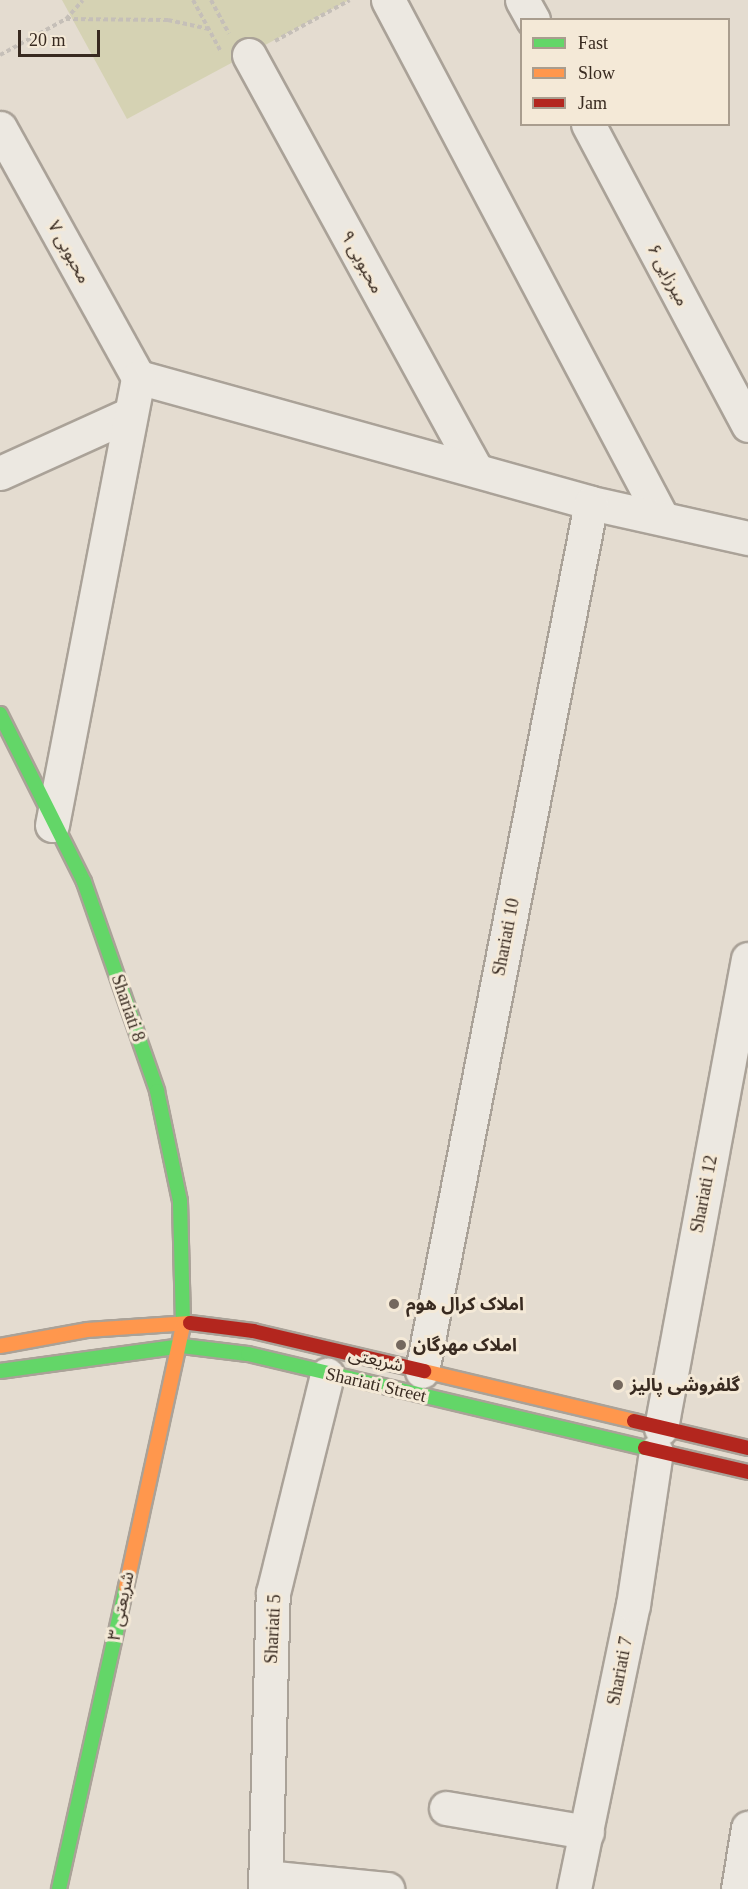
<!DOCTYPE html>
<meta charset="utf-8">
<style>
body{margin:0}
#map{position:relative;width:748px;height:1889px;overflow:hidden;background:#e4dcd0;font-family:"Times New Roman","Noto Sans Arabic",serif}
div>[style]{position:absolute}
.green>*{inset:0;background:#d5d2b3}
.path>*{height:4px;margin-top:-2px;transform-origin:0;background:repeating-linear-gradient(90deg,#c5bfb8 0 4.5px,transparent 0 7.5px)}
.roads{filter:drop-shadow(2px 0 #aaa298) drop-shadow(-2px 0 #aaa298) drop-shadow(0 2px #aaa298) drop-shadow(0 -2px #aaa298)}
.street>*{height:33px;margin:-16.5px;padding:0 16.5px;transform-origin:16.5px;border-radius:16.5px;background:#ece8e1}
.fast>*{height:14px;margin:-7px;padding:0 7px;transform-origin:7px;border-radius:7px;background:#63d668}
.slow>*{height:14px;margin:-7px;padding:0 7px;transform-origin:7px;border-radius:7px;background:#ff974d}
.jam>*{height:14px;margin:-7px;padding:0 7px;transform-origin:7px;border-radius:7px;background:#b3261e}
.dots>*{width:16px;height:16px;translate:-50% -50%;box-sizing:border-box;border:3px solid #f4e9d7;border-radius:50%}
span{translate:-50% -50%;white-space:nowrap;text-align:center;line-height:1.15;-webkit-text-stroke:6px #f4e9d7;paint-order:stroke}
.street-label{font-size:18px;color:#382a20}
.poi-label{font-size:18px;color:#382a20;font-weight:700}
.left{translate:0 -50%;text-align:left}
.legend{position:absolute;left:520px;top:18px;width:210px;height:108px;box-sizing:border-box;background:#f4e9d7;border:2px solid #a99d8e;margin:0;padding:8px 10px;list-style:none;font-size:18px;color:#382a20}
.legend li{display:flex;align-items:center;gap:12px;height:30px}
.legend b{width:30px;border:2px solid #a99d8e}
.scale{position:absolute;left:18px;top:30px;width:82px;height:27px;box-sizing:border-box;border:3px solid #382a20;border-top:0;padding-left:8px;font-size:18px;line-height:21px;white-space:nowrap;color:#382a20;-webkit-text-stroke:4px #f4e9d7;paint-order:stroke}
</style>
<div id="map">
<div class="green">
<div style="clip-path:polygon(62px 0,349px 0,127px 119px)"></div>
</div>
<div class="path">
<div style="left:193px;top:0;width:57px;rotate:61.6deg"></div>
<div style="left:211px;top:0;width:38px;rotate:62deg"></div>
<div style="left:66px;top:19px;width:102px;rotate:0.6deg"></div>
<div style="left:168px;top:20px;width:42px;rotate:12.4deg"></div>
<div style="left:275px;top:41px;width:85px;rotate:-28.7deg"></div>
<div style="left:0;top:55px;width:75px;rotate:-28.6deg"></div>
<div style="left:66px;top:19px;width:25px;rotate:-48deg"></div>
</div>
<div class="roads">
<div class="street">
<div style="left:388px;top:0;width:584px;rotate:62.12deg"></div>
<div style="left:522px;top:0;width:23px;rotate:61deg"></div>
<div style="left:249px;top:55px;width:472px;rotate:61.3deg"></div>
<div style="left:588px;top:124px;width:341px;rotate:62deg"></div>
<div style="left:0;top:128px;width:285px;rotate:61deg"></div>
<div style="left:138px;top:377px;width:470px;rotate:15.5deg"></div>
<div style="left:591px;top:503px;width:161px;rotate:12.6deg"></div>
<div style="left:0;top:473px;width:143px;rotate:-24.4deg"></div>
<div style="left:52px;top:825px;width:456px;rotate:-79.1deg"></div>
<div style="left:422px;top:1371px;width:884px;rotate:-78.98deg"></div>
<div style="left:661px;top:1428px;width:477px;rotate:-79.5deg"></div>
<div style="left:446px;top:1808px;width:143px;rotate:9.7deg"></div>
<div style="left:266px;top:1877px;width:122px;rotate:5.7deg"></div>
<div style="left:265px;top:1889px;width:296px;rotate:-88.5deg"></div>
<div style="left:273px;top:1593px;width:225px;rotate:-76.1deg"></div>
<div style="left:574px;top:1889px;width:290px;rotate:-78.3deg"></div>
<div style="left:633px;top:1605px;width:155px;rotate:-81.5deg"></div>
<div style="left:738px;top:1889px;width:62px;rotate:-80.7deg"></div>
</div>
<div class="fast">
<div style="left:0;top:714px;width:188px;rotate:63.4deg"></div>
<div style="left:84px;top:882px;width:221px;rotate:70.7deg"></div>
<div style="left:157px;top:1091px;width:112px;rotate:78.2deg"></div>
<div style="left:180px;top:1201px;width:124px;rotate:88.6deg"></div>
<div style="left:0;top:1371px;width:184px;rotate:-7.8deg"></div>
<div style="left:182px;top:1346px;width:66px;rotate:6.9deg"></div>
<div style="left:248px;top:1354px;width:408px;rotate:13.3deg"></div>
<div style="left:59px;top:1889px;width:309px;rotate:-77.5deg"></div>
</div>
<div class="slow">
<div style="left:0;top:1346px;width:88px;rotate:-10.4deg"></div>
<div style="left:87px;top:1330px;width:103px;rotate:-3.9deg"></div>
<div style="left:424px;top:1371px;width:216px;rotate:13.4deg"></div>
<div style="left:126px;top:1587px;width:268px;rotate:-77.7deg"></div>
</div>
<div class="jam">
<div style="left:190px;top:1323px;width:64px;rotate:7.2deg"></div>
<div style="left:253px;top:1331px;width:176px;rotate:13.2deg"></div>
<div style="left:634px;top:1421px;width:117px;rotate:13.3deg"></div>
<div style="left:645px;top:1448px;width:106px;rotate:13.1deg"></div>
</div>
</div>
<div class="dots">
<div style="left:394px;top:1304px;background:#74685e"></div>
<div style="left:401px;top:1345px;background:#74685e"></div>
<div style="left:618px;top:1385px;background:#74685e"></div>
</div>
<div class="street-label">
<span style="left:69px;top:252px;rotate:61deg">محبوبی ۷</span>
<span style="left:362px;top:262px;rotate:61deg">محبوبی ۹</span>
<span style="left:668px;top:275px;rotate:62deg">میرزایی ۶</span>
<span style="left:506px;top:937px;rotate:-79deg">Shariati 10</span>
<span style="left:128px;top:1008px;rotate:71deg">Shariati 8</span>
<span style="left:704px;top:1194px;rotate:-79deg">Shariati 12</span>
<span style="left:376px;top:1360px;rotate:13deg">شریعتی</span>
<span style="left:376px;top:1385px;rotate:13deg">Shariati Street</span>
<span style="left:121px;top:1606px;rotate:-78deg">شریعتی ۳</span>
<span style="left:273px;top:1629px;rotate:-87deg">Shariati 5</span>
<span style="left:620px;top:1671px;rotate:-79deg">Shariati 7</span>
</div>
<div class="poi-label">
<span class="left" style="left:406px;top:1304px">املاک کرال هوم</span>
<span class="left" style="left:413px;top:1345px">املاک مهرگان</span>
<span class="left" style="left:630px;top:1385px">گلفروشی پالیز</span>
</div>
<ul class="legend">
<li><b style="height:8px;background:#63d668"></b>Fast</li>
<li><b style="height:8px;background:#ff974d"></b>Slow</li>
<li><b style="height:8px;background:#b3261e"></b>Jam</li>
</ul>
<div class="scale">20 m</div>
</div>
